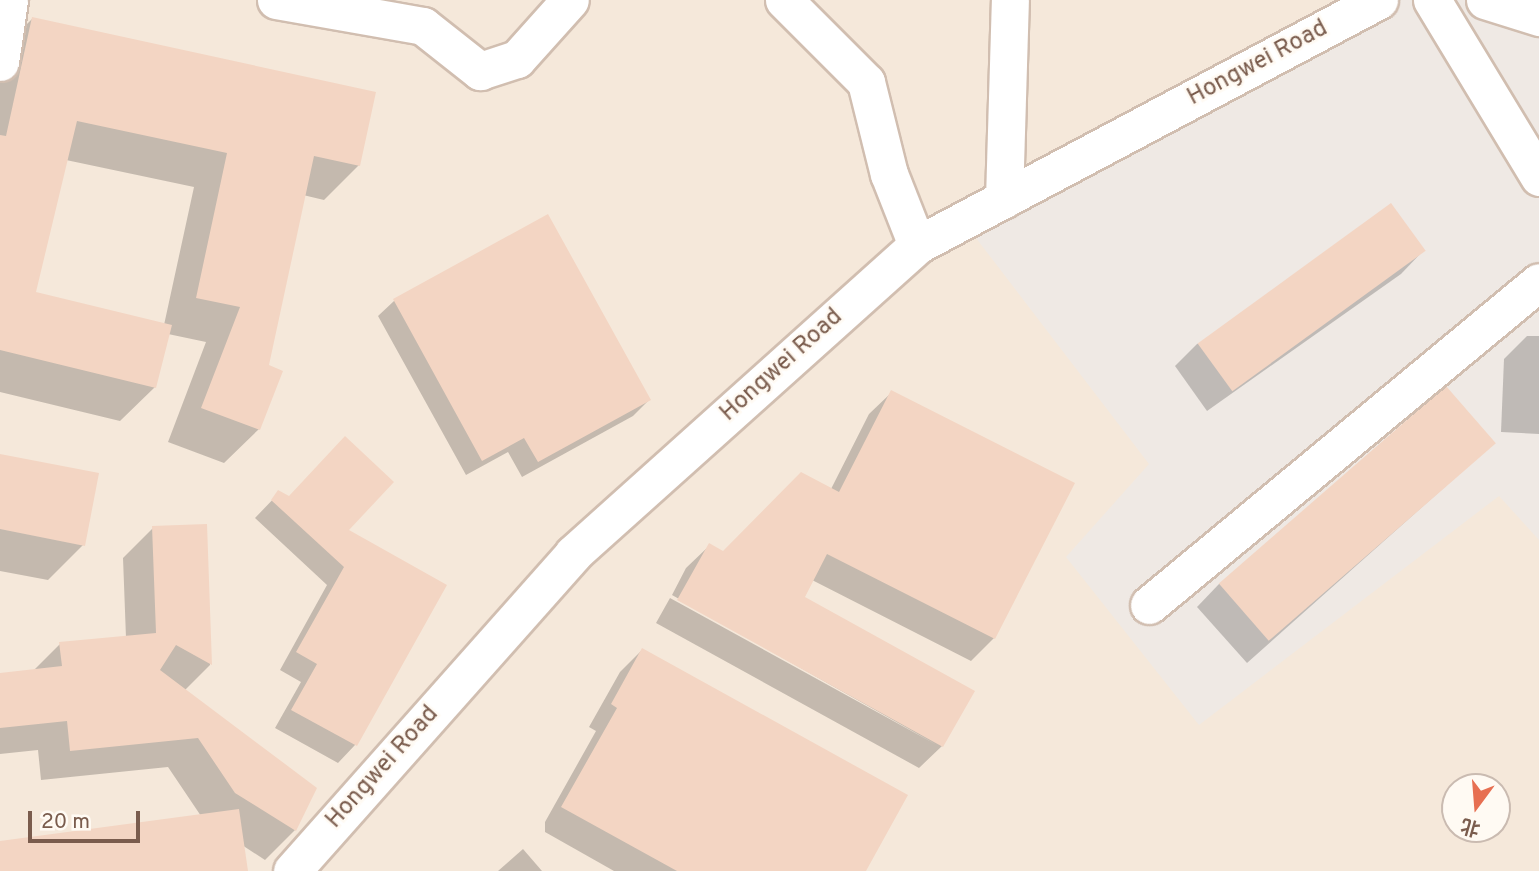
<!DOCTYPE html>
<meta charset="utf-8">
<style>
body{margin:0}
#map{position:relative;width:1539px;height:871px;overflow:hidden;background:#fdf6ec;font-family:Overpass,"Noto Sans SC",sans-serif}
div>[style]{position:absolute}
.residential>*{inset:0;background:#f5e8da}
.industrial>*{inset:0;background:#efe9e4}
.shadow>*{inset:0;background:#0003}
.building>*{inset:0;background:#f3d5c3;transform-origin:0 0}
.roads{filter:drop-shadow(2px 0 #d1beb0) drop-shadow(-2px 0 #d1beb0) drop-shadow(0 2px #d1beb0) drop-shadow(0 -2px #d1beb0)}
.minor>*{height:37px;margin:-18.5px;padding:0 18.5px;transform-origin:18.5px;border-radius:18.5px;background:#fff}
span{translate:-50% -50%;white-space:nowrap;text-align:center;line-height:1.15;-webkit-text-stroke:5px #fffaf3;paint-order:stroke}
.street-label{font-size:24px;color:#7a5c4d}
.north{position:absolute;left:1441px;top:773px;width:70px;height:70px;box-sizing:border-box;background:#fffaf3;border:2px solid #cabbb1;border-radius:50%;rotate:196deg;font-size:19px;font-weight:700;line-height:28px;text-align:center;color:#7a5c4d}
.north::after{content:'';display:block;margin:auto;width:24px;height:32px;background:#e76f51;clip-path:polygon(50% 0,100% 100%,50% 72%,0 100%)}
.scale{position:absolute;left:28px;top:811px;width:112px;height:32px;box-sizing:border-box;border:4px solid #7a5c4d;border-top:0;padding-left:9px;font-size:21px;line-height:24px;white-space:nowrap;color:#7a5c4d;-webkit-text-stroke:5px #fffaf3;paint-order:stroke}
</style>
<div id="map">
<div class="residential">
<div style="clip-path:polygon(evenodd,0 0,1539px 0,1539px 871px,0 871px,0 0,1455px 787px,1497px 787px,1497px 829px,1455px 829px,1455px 787px)"></div>
</div>
<div class="industrial">
<div style="clip-path:polygon(1379px 0,1539px 0,1539px 540px,1499px 496px,1199px 725px,1066px 557px,1149px 464px,963px 221px)"></div>
</div>
<div class="shadow">
<div style="clip-path:polygon(evenodd,32px 19px,359px 165px,324px 200px,303px 195px,267px 366px,259px 429px,224px 463px,168px 442px,206px 342px,168px 334px,155px 387px,120px 421px,0 392px,0 51px,32px 19px,66px 160px,194px 187px,164px 325px,34px 293px,66px 160px)"></div>
<div style="clip-path:polygon(547px 217px,649px 400px,633px 416px,522px 477px,508px 452px,466px 475px,378px 316px,394px 301px)"></div>
<div style="clip-path:polygon(1423px 251px,1401px 274px,1207px 411px,1175px 366px,1197px 344px)"></div>
<div style="clip-path:polygon(1527px 336px,1539px 336px,1539px 434px,1501px 432px,1504px 359px)"></div>
<div style="clip-path:polygon(892px 392px,994px 638px,971px 661px,812px 580px,802px 597px,942px 746px,919px 768px,656px 623px,670px 598px,937px 745px,672px 595px,686px 568px,709px 546px,723px 553px,831px 489px,869px 414px)"></div>
<div style="clip-path:polygon(1494px 443px,1247px 663px,1197px 607px,1219px 584px)"></div>
<div style="clip-path:polygon(0 456px,83px 545px,48px 580px,0 571px)"></div>
<div style="clip-path:polygon(279px 493px,445px 586px,355px 745px,338px 763px,275px 728px,301px 682px,280px 670px,327px 585px,255px 518px)"></div>
<div style="clip-path:polygon(205px 526px,210px 665px,184px 691px,295px 830px,265px 860px,242px 845px,246px 871px,0 871px,0 842px,201px 816px,168px 767px,41px 780px,38px 750px,0 754px,0 674px,33px 671px,60px 644px,126px 638px,123px 558px,153px 528px)"></div>
<div style="clip-path:polygon(642px 650px,864px 871px,614px 871px,545px 832px,545px 822px,596px 731px,589px 727px,620px 672px)"></div>
<div style="clip-path:polygon(523px 849px,542px 871px,498px 871px)"></div>
</div>
<div class="building">
<div style="clip-path:polygon(32px 17px,376px 92px,360px 166px,314px 156px,269px 365px,283px 371px,260px 430px,201px 408px,240px 307px,196px 298px,227px 153px,77px 121px,36px 292px,172px 325px,156px 388px,0 350px,0 135px,6px 136px)"></div>
<div style="left:1391px;top:203px;width:59px;height:239px;rotate:54deg"></div>
<div style="clip-path:polygon(548px 214px,651px 400px,538px 462px,524px 438px,482px 461px,393px 299px)"></div>
<div style="left:1446px;top:386px;width:76px;height:301px;rotate:49deg"></div>
<div style="clip-path:polygon(891px 390px,1075px 483px,995px 639px,827px 554px,805px 597px,975px 691px,943px 747px,677px 600px,709px 543px,723px 551px,801px 472px,839px 492px)"></div>
<div style="clip-path:polygon(345px 436px,394px 482px,349px 530px,447px 585px,357px 746px,291px 710px,317px 664px,296px 652px,344px 567px,271px 500px,278px 490px,289px 496px)"></div>
<div style="clip-path:polygon(0 454px,99px 473px,85px 546px,0 529px)"></div>
<div style="clip-path:polygon(207px 524px,212px 665px,176px 645px,160px 670px,317px 788px,296px 831px,235px 793px,198px 738px,70px 751px,67px 721px,0 728px,0 673px,62px 666px,59px 642px,156px 633px,152px 526px)"></div>
<div style="clip-path:polygon(642px 648px,908px 795px,866px 871px,677px 871px,561px 807px,617px 708px,611px 704px)"></div>
<div style="clip-path:polygon(239px 809px,248px 871px,0 871px,0 841px)"></div>
</div>
<div class="roads">
<div class="minor">
<div style="left:276px;top:0;width:149px;rotate:10deg"></div>
<div style="left:423px;top:26px;width:73px;rotate:38.3deg"></div>
<div style="left:480px;top:71px;width:39px;rotate:-18deg"></div>
<div style="left:517px;top:59px;width:79px;rotate:-48.1deg"></div>
<div style="left:784px;top:0;width:116px;rotate:45deg"></div>
<div style="left:866px;top:82px;width:95px;rotate:76deg"></div>
<div style="left:889px;top:174px;width:76px;rotate:68.5deg"></div>
<div style="left:1432px;top:0;width:207px;rotate:58.8deg"></div>
<div style="left:1485px;top:0;width:57px;rotate:17.5deg"></div>
<div style="left:0;top:62px;width:63px;rotate:-81.7deg"></div>
<div style="left:1004px;top:199px;width:199px;rotate:-88.3deg"></div>
<div style="left:1149px;top:605px;width:506px;rotate:-39.63deg"></div>
<div style="left:292px;top:871px;width:424px;rotate:-48.4deg"></div>
<div style="left:573px;top:554px;width:462px;rotate:-41.9deg"></div>
<div style="left:917px;top:245px;width:523px;rotate:-27.94deg"></div>
</div>
</div>
<div class="street-label">
<span style="left:1258px;top:64px;rotate:-28deg">Hongwei Road</span>
<span style="left:782px;top:366px;rotate:-42deg">Hongwei Road</span>
<span style="left:383px;top:768px;rotate:-48deg">Hongwei Road</span>
</div>
<div class="north">北</div>
<div class="scale">20 m</div>
</div>
